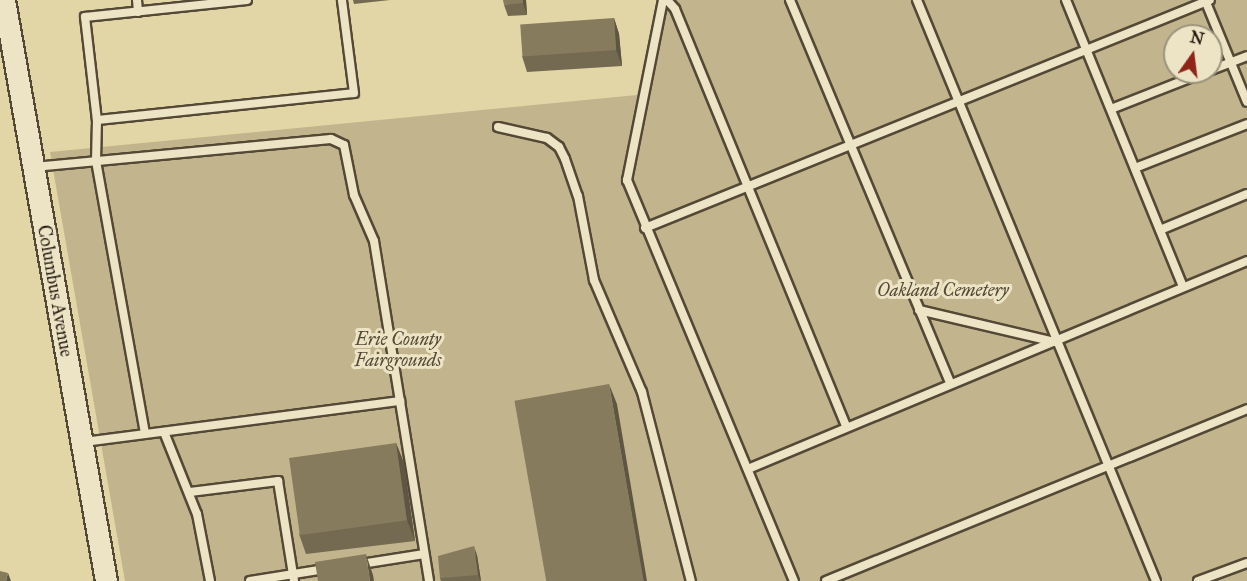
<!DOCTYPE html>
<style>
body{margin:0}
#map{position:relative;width:1247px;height:581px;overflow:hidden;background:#e2d5a6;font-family:"IM FELL Great Primer",serif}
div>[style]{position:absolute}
.green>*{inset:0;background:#c2b58d}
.roads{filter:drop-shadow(2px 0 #544936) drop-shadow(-2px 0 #544936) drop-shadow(0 2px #544936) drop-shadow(0 -2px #544936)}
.service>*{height:8px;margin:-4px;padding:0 4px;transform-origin:4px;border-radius:4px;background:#ece4c5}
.secondary>*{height:21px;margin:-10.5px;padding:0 10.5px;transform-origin:10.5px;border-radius:10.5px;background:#ece4c5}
.wall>*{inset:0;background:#746a51}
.shaded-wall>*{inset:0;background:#5e5642}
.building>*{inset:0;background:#877b5e;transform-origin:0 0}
span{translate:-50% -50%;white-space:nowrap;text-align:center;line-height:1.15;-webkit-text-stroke:6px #ece4c5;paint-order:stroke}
.park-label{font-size:18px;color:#544836;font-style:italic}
.street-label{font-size:18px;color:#251a11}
.north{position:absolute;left:1163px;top:24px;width:60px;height:60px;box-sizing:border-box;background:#ece4c5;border:2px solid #9c937d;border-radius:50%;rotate:14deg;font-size:16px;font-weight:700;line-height:24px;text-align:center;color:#251a11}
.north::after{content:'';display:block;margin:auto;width:21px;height:27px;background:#8f2418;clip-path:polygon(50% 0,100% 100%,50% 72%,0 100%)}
</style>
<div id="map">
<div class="green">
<div style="clip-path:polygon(evenodd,657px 0,1247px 0,1247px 581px,125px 581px,50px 152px,637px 95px,657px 0,1175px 36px,1211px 36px,1211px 72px,1175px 72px,1175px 36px)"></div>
</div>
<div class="roads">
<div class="service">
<div style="left:137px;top:0;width:12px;rotate:85deg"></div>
<div style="left:247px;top:0;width:163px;rotate:174deg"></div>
<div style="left:85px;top:17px;width:104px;rotate:83.4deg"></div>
<div style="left:97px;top:120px;width:258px;rotate:-6deg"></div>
<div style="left:354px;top:93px;width:94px;rotate:-97.4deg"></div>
<div style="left:663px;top:0;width:184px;rotate:101.3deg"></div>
<div style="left:627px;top:180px;width:434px;rotate:67.4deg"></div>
<div style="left:667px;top:0;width:12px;rotate:48deg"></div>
<div style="left:675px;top:9px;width:451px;rotate:67.7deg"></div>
<div style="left:790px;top:0;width:415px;rotate:67.3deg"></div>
<div style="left:917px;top:0;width:628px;rotate:67.64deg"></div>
<div style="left:1066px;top:0;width:310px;rotate:67.8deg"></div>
<div style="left:1205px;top:0;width:110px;rotate:67.6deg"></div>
<div style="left:1211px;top:70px;width:39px;rotate:-21deg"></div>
<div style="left:1111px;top:109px;width:101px;rotate:-21.5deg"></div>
<div style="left:97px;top:120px;width:41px;rotate:91.4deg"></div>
<div style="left:96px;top:161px;width:277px;rotate:79.8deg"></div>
<div style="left:498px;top:127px;width:50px;rotate:12.7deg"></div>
<div style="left:547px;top:138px;width:15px;rotate:37deg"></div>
<div style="left:559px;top:147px;width:13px;rotate:63deg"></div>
<div style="left:565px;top:159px;width:39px;rotate:71deg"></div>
<div style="left:578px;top:196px;width:86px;rotate:79.2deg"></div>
<div style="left:594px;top:280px;width:122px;rotate:66.8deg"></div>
<div style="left:642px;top:392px;width:195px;rotate:75.5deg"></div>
<div style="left:34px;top:167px;width:298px;rotate:-5.4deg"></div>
<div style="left:331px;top:139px;width:14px;rotate:25deg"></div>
<div style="left:344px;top:145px;width:51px;rotate:78.7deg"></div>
<div style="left:354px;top:195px;width:50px;rotate:66.5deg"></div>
<div style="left:374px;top:241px;width:344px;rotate:80.8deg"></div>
<div style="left:1135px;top:168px;width:120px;rotate:-21.4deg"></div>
<div style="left:645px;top:228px;width:609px;rotate:-21.98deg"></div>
<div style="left:1160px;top:230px;width:94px;rotate:-22.5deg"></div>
<div style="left:919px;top:310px;width:139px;rotate:13.3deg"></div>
<div style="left:164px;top:432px;width:88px;rotate:68.1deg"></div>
<div style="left:197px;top:514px;width:68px;rotate:79deg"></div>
<div style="left:84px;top:442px;width:319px;rotate:-7.4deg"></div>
<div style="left:748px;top:469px;width:541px;rotate:-22.63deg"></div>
<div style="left:190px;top:492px;width:89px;rotate:-7.1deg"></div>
<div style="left:278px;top:481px;width:101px;rotate:80.9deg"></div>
<div style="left:361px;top:564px;width:64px;rotate:-9deg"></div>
<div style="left:250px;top:581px;width:76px;rotate:-9.1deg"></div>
<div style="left:826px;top:581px;width:455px;rotate:-22.2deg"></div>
<div style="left:1198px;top:581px;width:52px;rotate:-20.2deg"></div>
</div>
<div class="secondary">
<div style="left:4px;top:0;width:590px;rotate:80.04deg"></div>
</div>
</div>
<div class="wall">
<div style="clip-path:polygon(353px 0,390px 0,354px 4px)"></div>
<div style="clip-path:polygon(526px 0,527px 15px,508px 16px,504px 5px)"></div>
<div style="clip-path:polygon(614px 18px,619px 34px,622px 66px,527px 72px,522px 56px)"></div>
<div style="clip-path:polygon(396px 443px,404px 463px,415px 541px,306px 554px,299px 534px)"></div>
<div style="clip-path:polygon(477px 555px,481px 581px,441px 581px,440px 578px)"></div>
</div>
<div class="shaded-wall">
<div style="clip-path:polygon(523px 0,526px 0,527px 15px,523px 3px)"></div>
<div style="clip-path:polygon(614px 18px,619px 34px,622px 66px,616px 50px)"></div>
<div style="clip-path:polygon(609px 384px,617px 404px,647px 581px,643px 581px)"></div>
<div style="clip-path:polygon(396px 443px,404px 463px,415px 541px,407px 520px)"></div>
<div style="clip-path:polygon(474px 546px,477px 555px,481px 581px,478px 575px)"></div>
<div style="clip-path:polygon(366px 554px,373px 575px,374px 581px,370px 581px)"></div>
<div style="clip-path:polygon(8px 573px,11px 581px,6px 581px)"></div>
</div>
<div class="building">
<div style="clip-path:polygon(503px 0,523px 0,523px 3px,504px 5px)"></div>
<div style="left:614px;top:18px;width:32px;height:94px;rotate:86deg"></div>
<div style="left:609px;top:384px;width:200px;height:96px;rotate:80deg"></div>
<div style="left:396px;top:443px;width:78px;height:108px;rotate:82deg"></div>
<div style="clip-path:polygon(474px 546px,478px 575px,440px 578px,438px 556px)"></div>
<div style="clip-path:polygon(366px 554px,370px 581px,318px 581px,315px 562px)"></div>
<div style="clip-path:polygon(0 571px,8px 573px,6px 581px,0 581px)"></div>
</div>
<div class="park-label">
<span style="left:943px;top:290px">Oakland Cemetery</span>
<span style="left:398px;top:350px">Erie County<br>Fairgrounds</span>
</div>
<div class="street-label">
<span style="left:55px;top:291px;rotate:80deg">Columbus Avenue</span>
</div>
<div class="north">N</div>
</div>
